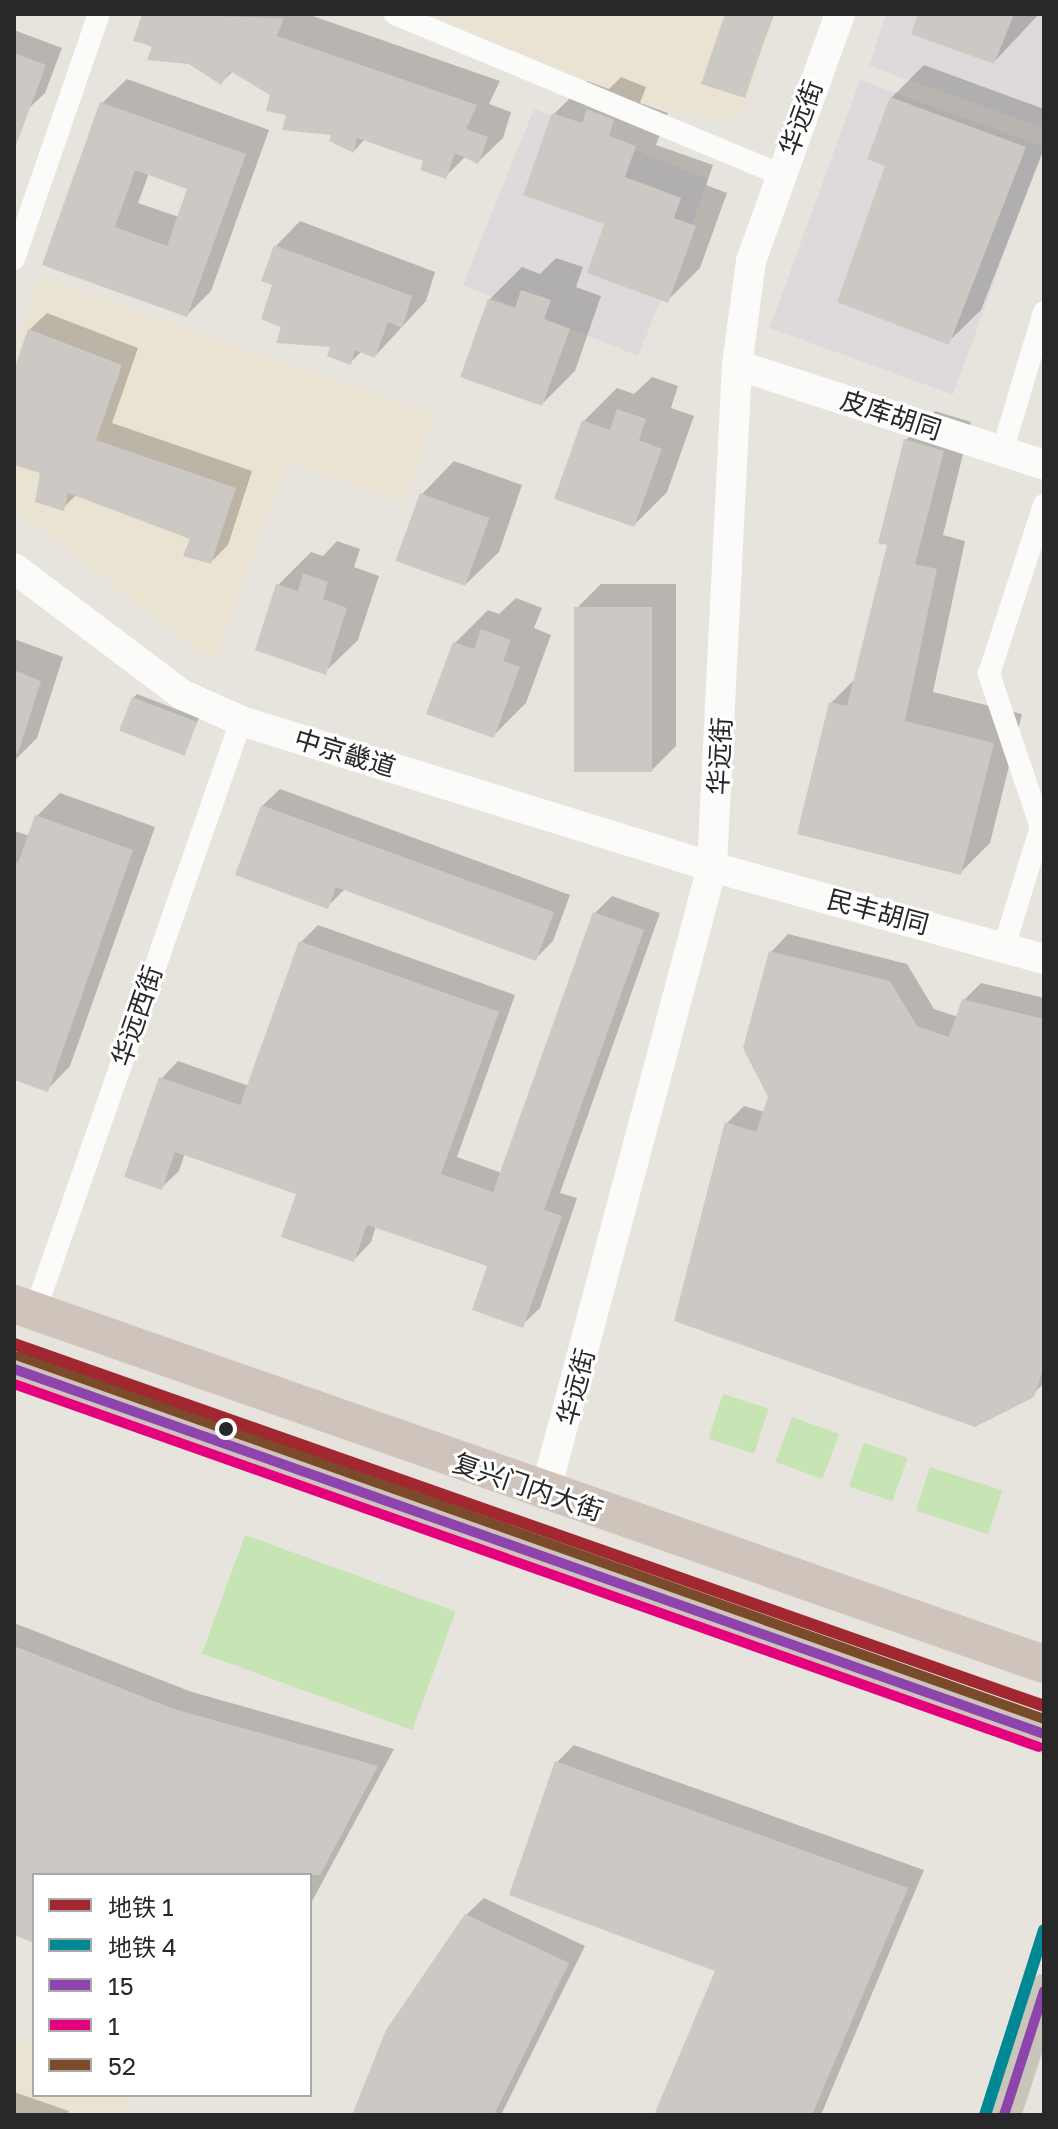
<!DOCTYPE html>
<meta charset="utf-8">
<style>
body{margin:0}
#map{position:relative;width:1058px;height:2129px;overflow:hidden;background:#e7e3dd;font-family:"Golos Text","Noto Sans SC",sans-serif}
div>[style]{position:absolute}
.industrial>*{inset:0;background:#dedadc;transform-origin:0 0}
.education>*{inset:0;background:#ebe3d1}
.green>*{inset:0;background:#c7e4b4;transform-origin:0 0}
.shadow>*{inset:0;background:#0003}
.building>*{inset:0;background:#ccc9c4;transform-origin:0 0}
.street>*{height:22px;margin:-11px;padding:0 11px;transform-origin:11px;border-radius:11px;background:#fbfbfa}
.secondary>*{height:30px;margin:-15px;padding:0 15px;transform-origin:15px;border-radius:15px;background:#fbfbfa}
.primary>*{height:34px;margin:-17px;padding:0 17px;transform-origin:17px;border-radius:17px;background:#c9c5b8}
.highway>*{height:38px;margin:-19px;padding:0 19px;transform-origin:19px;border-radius:19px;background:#cec4bb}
.bus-1>*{height:10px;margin:-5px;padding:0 5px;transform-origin:5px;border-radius:5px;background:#8e44ad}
.bus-2>*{height:10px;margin:-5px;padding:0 5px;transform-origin:5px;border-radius:5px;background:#e5007d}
.bus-3>*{height:10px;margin:-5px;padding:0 5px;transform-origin:5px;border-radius:5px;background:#7a4b2a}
.metro-1>*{height:12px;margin:-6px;padding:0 6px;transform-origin:6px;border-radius:6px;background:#a12830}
.metro-2>*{height:12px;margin:-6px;padding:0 6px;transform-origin:6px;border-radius:6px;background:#008994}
.dots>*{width:22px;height:22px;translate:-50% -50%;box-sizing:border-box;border:4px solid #fff;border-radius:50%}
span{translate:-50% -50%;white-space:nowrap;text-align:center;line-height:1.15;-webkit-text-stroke:6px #fff;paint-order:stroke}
.street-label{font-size:26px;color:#282828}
.frame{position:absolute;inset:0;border:16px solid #282828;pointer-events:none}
.legend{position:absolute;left:32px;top:1873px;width:280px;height:224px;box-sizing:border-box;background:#fff;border:2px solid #a9a9a9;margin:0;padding:10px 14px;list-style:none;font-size:24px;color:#282828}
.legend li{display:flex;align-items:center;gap:16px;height:40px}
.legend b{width:40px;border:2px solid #a9a9a9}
</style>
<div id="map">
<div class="industrial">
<div style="clip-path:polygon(886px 14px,1044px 14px,1044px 128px,869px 66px)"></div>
<div style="left:860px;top:80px;width:195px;height:264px;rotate:20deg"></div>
<div style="left:534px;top:109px;width:189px;height:190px;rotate:22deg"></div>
</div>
<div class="education">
<div style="clip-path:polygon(430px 14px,777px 14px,744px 111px,721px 121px,634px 100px)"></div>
<div style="clip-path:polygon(40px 277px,434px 415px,405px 504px,287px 461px,217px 657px,198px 650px,14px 509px,14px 354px)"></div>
<div style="clip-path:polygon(14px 2038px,34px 2046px,34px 2095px,130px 2095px,121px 2115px,14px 2115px)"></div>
</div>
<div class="green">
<div style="left:723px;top:1394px;width:48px;height:47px;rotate:18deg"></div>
<div style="left:792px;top:1417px;width:50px;height:48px;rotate:20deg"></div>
<div style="left:864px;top:1443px;width:46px;height:46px;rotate:19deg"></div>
<div style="left:930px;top:1467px;width:76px;height:46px;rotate:18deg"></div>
<div style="left:245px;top:1535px;width:224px;height:126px;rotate:20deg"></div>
</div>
<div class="shadow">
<div style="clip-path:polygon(144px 14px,307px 14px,500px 81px,489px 104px,511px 112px,503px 138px,478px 162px,466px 156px,445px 177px,426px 160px,365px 139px,354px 151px,333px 134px,289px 114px,272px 94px,233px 71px,221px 83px,189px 62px,136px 40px)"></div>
<div style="clip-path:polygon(727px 14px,774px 14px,744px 96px)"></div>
<div style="clip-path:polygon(920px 14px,1039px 14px,994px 62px)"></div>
<div style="clip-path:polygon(14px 30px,62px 48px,45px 93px,27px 110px,14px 105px)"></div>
<div style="clip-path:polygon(924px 65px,1044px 109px,1044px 149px,981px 310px,948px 342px,887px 165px,891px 98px)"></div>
<div style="clip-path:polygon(621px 77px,646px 87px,640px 103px,668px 113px,656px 145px,713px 165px,706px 185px,727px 193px,700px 268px,668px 300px,607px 223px,554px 114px,587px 81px,609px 89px)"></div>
<div style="clip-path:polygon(evenodd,127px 79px,269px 130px,211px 291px,187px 315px,44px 264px,102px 103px,127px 79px,149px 173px,190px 188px,179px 217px,138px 203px,149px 173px)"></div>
<div style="clip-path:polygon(300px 221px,435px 272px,426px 301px,375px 356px,362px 351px,350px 363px,333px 346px,283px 326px,275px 284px,276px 246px)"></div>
<div style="clip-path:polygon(556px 258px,583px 267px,576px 287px,601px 296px,575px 371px,542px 404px,489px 300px,522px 267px,540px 274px)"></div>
<div style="clip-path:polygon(47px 313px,138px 348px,112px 423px,252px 471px,228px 545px,211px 562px,193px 538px,77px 494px,63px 508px,42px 472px,14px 463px,14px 377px,29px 330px)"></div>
<div style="clip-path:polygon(652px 377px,678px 386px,671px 408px,694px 416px,667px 492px,634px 525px,584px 421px,617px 388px,634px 394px)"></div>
<div style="clip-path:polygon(935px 411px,971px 422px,943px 535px,965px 541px,933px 692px,1022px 714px,990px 843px,961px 872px,831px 703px,856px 678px,889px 544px,906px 440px)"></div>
<div style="clip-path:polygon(454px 461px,522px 485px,499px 552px,466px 584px,422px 494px)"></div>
<div style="clip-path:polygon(337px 541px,360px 549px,354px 567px,379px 576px,358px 640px,325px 672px,257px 649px,278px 585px,311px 552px,323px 556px)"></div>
<div style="clip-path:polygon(601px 584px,676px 584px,676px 746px,652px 770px,576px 609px)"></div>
<div style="clip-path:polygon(516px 598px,542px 608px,534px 628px,551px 635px,526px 703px,493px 736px,455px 643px,488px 610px,499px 614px)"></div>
<div style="clip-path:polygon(14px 639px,63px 657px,37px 738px,14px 761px)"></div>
<div style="clip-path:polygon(137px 694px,199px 718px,183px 754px,133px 698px)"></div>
<div style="clip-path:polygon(280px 789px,570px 895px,553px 941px,536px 958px,345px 889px,327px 907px,262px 806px)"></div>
<div style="clip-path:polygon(60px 793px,155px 827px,70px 1066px,47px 1090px,14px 1078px,14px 831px,30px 836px,37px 816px)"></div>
<div style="clip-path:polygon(612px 896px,660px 913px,560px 1193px,577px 1198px,540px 1308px,522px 1325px,489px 1265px,376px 1226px,371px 1242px,354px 1260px,298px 1193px,185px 1153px,179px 1171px,161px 1188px,161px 1079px,178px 1061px,249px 1086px,301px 942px,318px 925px,515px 995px,457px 1157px,502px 1173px,595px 913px)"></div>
<div style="clip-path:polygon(788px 934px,907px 964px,934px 1009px,958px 1017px,964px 1000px,981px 983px,1044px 998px,1044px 1383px,1032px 1395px,727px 1123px,744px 1106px,765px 1112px,770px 1096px,771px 952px)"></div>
<div style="clip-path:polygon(14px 1623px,192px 1692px,394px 1749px,310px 1905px,310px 1875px,34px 1875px,34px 1940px,14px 1933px)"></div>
<div style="clip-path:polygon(574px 1745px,924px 1870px,821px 2115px,656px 2115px,718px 1970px,557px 1762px)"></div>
<div style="clip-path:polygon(484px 1898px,585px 1946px,501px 2115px,354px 2115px,466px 1915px)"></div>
<div style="clip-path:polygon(14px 2092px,69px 2111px,68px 2115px,14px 2115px)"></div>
</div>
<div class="building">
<div style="clip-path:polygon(142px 14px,284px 18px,277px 36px,477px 105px,466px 129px,488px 137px,478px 164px,455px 153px,446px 179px,420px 170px,423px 161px,357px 138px,354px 153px,329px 141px,331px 135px,282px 130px,286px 115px,266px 111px,270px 95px,230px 71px,221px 85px,189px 64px,147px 60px,152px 46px,133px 41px)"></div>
<div style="clip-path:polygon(725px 14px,773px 14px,745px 98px,701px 84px)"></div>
<div style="clip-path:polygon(918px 14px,1014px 14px,994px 64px,911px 34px)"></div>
<div style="clip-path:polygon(14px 53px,46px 65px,16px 145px,14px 145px)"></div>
<div style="clip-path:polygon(890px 97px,1026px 147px,949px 345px,837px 302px,885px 166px,867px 159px)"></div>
<div style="clip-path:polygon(evenodd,100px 102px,246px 154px,187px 317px,42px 265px,100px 102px,135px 170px,187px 189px,167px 246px,115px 227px,135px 170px)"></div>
<div style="clip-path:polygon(587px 109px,614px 120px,609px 136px,636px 146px,625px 177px,681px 198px,674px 218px,696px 226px,668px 303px,587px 273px,604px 224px,523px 195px,552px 113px,582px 123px)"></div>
<div style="clip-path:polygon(274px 245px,412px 296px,402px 328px,388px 322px,375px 358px,355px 350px,351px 365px,327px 356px,330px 347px,276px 343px,281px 327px,261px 319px,272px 285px,261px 281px)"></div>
<div style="clip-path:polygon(521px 290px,551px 300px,544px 319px,570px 329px,542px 406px,460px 377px,488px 299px,515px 308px)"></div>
<div style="clip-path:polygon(28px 329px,122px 365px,96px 440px,236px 488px,211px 564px,183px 556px,190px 539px,68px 493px,64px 511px,35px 502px,40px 473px,14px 465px,14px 370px)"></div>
<div style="clip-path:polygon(617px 409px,646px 419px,639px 440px,662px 449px,634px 527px,554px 499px,582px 420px,610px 430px)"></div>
<div style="clip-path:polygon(904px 439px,944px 451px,915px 564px,937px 569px,905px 721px,994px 743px,961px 875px,797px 834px,829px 702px,847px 706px,887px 545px,878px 543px)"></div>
<div style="left:420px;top:493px;width:74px;height:72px;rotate:20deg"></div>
<div style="clip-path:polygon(303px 573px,328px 582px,323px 599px,347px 608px,326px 675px,255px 650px,276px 584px,298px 591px)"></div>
<div style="left:652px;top:607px;width:165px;height:78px;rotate:90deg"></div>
<div style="clip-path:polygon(481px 629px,511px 640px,503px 661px,520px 667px,494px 738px,426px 714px,453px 642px,474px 649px)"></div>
<div style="clip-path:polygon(14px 670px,41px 681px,18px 753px,14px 753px)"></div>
<div style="left:132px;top:697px;width:70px;height:36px;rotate:21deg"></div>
<div style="clip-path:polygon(261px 805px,554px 912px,536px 961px,336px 887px,328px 909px,235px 875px)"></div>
<div style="clip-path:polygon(35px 815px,133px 850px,48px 1092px,14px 1080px,14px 862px,18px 863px)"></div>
<div style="clip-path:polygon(593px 912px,644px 930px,544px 1210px,562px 1216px,523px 1328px,472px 1310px,487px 1266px,367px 1225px,354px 1262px,281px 1237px,296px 1194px,175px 1152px,162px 1190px,124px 1177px,159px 1077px,240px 1105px,299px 941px,499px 1012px,441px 1174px,493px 1192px)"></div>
<div style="clip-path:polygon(769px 951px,890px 981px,917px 1026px,949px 1037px,962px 999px,1044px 1019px,1044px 1366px,1034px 1397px,975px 1427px,674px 1321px,725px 1122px,756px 1132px,768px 1097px,743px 1048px)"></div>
<div style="clip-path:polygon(14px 1646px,174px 1709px,378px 1766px,320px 1875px,34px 1875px,34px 1943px,14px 1935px)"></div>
<div style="clip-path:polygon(555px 1761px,908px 1888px,812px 2115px,654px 2115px,715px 1971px,509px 1895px)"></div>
<div style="clip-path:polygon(465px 1914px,569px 1963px,494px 2115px,352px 2115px,386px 2030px)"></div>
</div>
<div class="street">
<div style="left:395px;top:14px;width:417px;rotate:22.6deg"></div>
<div style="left:14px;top:259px;width:259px;rotate:-70.9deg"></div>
<div style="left:1002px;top:452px;width:146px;rotate:-73.3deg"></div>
<div style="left:1004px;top:947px;width:126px;rotate:-72.9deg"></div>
<div style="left:1041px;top:827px;width:162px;rotate:-108.8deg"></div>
<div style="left:989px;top:674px;width:178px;rotate:-72deg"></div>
<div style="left:35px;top:1311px;width:625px;rotate:-70.75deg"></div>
</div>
<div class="secondary">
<div style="left:737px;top:365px;width:323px;rotate:18deg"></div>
<div style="left:14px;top:568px;width:209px;rotate:37deg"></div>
<div style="left:181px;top:694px;width:66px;rotate:24.2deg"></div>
<div style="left:241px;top:721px;width:493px;rotate:17.2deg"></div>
<div style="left:712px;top:867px;width:345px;rotate:15.5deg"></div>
<div style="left:545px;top:1493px;width:648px;rotate:-75.06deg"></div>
<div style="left:712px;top:867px;width:503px;rotate:-87.15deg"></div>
<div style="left:737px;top:365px;width:105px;rotate:-82.3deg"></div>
<div style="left:751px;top:261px;width:263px;rotate:-70.2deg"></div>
</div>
<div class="primary">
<div style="left:1004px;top:2115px;width:130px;rotate:-72.1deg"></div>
</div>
<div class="highway">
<div style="left:14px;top:1304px;width:1091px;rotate:19.27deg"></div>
<div style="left:14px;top:1369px;width:1093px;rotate:19.51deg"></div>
</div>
<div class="bus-1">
<div style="left:14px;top:1369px;width:1093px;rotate:19.51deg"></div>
<div style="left:1004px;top:2115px;width:130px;rotate:-72.1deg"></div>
</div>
<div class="bus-2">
<div style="left:14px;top:1384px;width:1087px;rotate:19.5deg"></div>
</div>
<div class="bus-3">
<div style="left:19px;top:1356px;width:1087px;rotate:19.5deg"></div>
</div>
<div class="metro-1">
<div style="left:14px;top:1344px;width:1092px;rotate:19.36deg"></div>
</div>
<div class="metro-2">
<div style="left:985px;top:2115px;width:194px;rotate:-72.3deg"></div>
</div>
<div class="dots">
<div style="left:226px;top:1429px;background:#282828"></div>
</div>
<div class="street-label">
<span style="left:801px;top:118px;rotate:-70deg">华远街</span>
<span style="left:891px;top:415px;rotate:18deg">皮库胡同</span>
<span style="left:345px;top:753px;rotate:17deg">中京畿道</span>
<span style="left:720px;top:756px;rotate:-87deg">华远街</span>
<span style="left:878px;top:912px;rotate:15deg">民丰胡同</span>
<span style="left:137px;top:1016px;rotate:-71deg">华远西街</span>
<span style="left:576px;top:1387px;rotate:-75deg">华远街</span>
<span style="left:528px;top:1487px;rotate:19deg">复兴门内大街</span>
</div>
<div class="frame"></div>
<ul class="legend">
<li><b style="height:10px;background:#a12830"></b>地铁 1</li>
<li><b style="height:10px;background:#008994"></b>地铁 4</li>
<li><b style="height:10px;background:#8e44ad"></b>15</li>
<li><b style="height:10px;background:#e5007d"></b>1</li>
<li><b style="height:10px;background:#7a4b2a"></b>52</li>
</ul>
</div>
